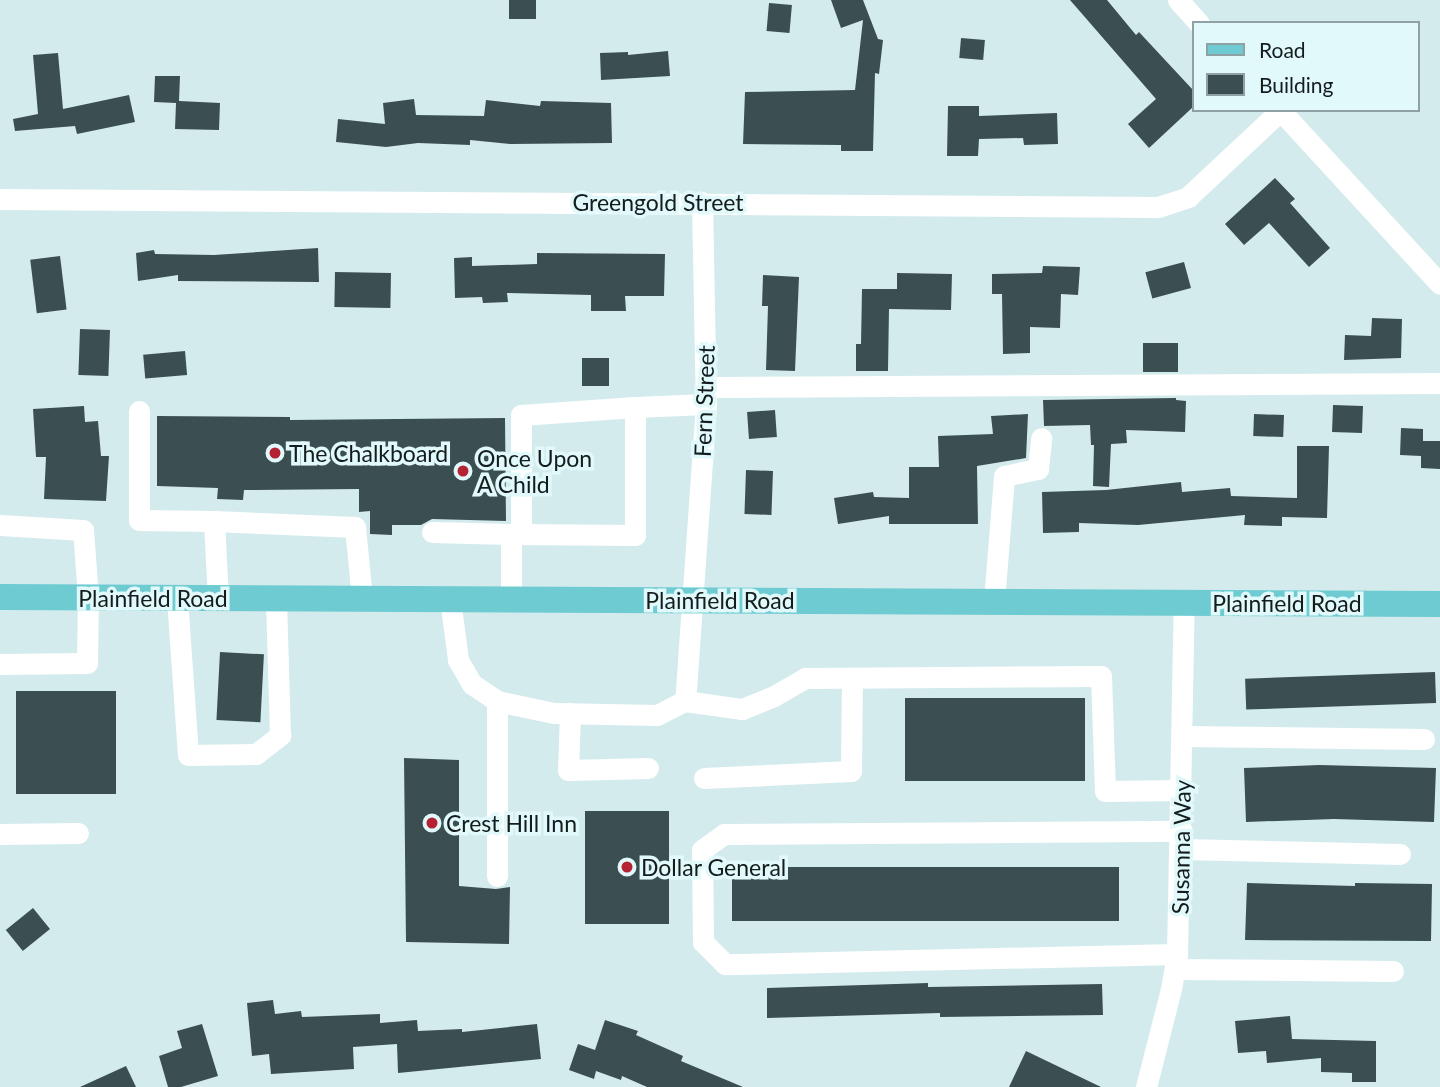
<!DOCTYPE html>
<style>
body{margin:0}
#map{position:relative;width:1440px;height:1087px;overflow:hidden;background:#d4ebed;font-family:Lato,sans-serif}
div>[style]{position:absolute}
.building>*{inset:0;background:#3b4f50;transform-origin:0 0}
.minor>*{height:21px;margin:-10.5px;padding:0 10.5px;transform-origin:10.5px;border-radius:10.5px;background:#fff}
.major>*{height:26px;margin:-13px;padding:0 13px;transform-origin:13px;border-radius:13px;background:#6ecbd1}
.dots>*{width:19px;height:19px;translate:-50% -50%;box-sizing:border-box;border:4px solid #e1f9fa;border-radius:50%}
span{translate:-50% -50%;white-space:nowrap;text-align:center;line-height:1.15;-webkit-text-stroke:7px #e1f9fa;paint-order:stroke}
.street-label{font-size:23px;color:#141c1d}
.poi-label{font-size:23px;color:#141c1d}
.left{translate:0 -50%;text-align:left}
.legend{position:absolute;left:1192px;top:21px;width:228px;height:91px;box-sizing:border-box;background:#e1f9fa;border:2px solid #8fa1a2;margin:0;padding:9px 12px;list-style:none;font-size:21px;color:#141c1d}
.legend li{display:flex;align-items:center;gap:14px;height:35px}
.legend b{width:35px;border:2px solid #8fa1a2}
</style>
<div id="map">
<div class="building">
<div style="left:509px;top:0;width:27px;height:19px"></div>
<div style="clip-path:polygon(831px 0,863px 0,878px 39px,883px 40px,879px 74px,875px 73px,873px 151px,841px 151px,841px 145px,743px 144px,745px 92px,855px 90px,863px 20px,841px 28px)"></div>
<div style="clip-path:polygon(1070px 0,1107px 0,1136px 35px,1139px 32px,1193px 90px,1193px 107px,1149px 148px,1128px 124px,1156px 99px)"></div>
<div style="left:769px;top:3px;width:23px;height:28px;rotate:5deg"></div>
<div style="left:961px;top:38px;width:24px;height:20px;rotate:5deg"></div>
<div style="clip-path:polygon(668px 51px,670px 76px,601px 80px,600px 53px,628px 52px,628px 55px)"></div>
<div style="clip-path:polygon(58px 53px,63px 109px,129px 95px,135px 122px,77px 134px,75px 126px,15px 131px,13px 119px,38px 114px,33px 55px)"></div>
<div style="clip-path:polygon(155px 76px,180px 76px,179px 101px,220px 103px,219px 130px,175px 129px,176px 103px,154px 102px)"></div>
<div style="clip-path:polygon(414px 99px,416px 115px,484px 116px,486px 100px,540px 106px,541px 101px,611px 103px,612px 143px,510px 144px,470px 140px,470px 145px,418px 143px,386px 147px,336px 142px,338px 119px,385px 124px,383px 103px)"></div>
<div style="clip-path:polygon(948px 106px,979px 106px,979px 116px,1057px 113px,1058px 144px,1024px 145px,1023px 138px,979px 139px,978px 156px,947px 156px)"></div>
<div style="clip-path:polygon(1275px 178px,1295px 199px,1290px 203px,1330px 248px,1309px 267px,1269px 223px,1244px 245px,1225px 224px)"></div>
<div style="clip-path:polygon(318px 248px,319px 282px,178px 281px,178px 275px,138px 281px,136px 253px,154px 250px,155px 254px,214px 255px)"></div>
<div style="clip-path:polygon(537px 253px,665px 254px,664px 296px,625px 296px,626px 311px,591px 311px,591px 295px,507px 293px,508px 302px,483px 303px,482px 297px,455px 298px,454px 258px,472px 257px,472px 266px,537px 264px)"></div>
<div style="left:60px;top:256px;width:54px;height:30px;rotate:83deg"></div>
<div style="left:1184px;top:262px;width:27px;height:40px;rotate:75deg"></div>
<div style="clip-path:polygon(1043px 266px,1080px 267px,1078px 295px,1061px 294px,1060px 328px,1030px 327px,1030px 353px,1003px 354px,1002px 294px,992px 294px,992px 274px,1042px 273px)"></div>
<div style="left:335px;top:272px;width:56px;height:35px;rotate:1deg"></div>
<div style="clip-path:polygon(897px 273px,952px 274px,951px 310px,889px 309px,888px 371px,856px 371px,856px 344px,861px 344px,862px 289px,897px 289px)"></div>
<div style="clip-path:polygon(763px 275px,799px 277px,795px 371px,766px 370px,768px 306px,762px 306px)"></div>
<div style="clip-path:polygon(1372px 318px,1402px 319px,1401px 358px,1344px 360px,1345px 335px,1371px 336px)"></div>
<div style="left:80px;top:329px;width:30px;height:46px;rotate:2deg"></div>
<div style="left:1143px;top:343px;width:35px;height:29px"></div>
<div style="left:185px;top:351px;width:24px;height:42px;rotate:85deg"></div>
<div style="left:582px;top:358px;width:27px;height:28px"></div>
<div style="clip-path:polygon(1176px 398px,1176px 400px,1186px 401px,1185px 432px,1126px 430px,1127px 443px,1111px 444px,1109px 487px,1093px 486px,1094px 445px,1091px 445px,1090px 425px,1044px 426px,1043px 400px)"></div>
<div style="left:1333px;top:405px;width:30px;height:27px;rotate:2deg"></div>
<div style="clip-path:polygon(84px 406px,85px 422px,98px 421px,101px 456px,109px 456px,106px 501px,44px 499px,46px 457px,36px 457px,33px 409px)"></div>
<div style="left:775px;top:410px;width:27px;height:28px;rotate:86deg"></div>
<div style="clip-path:polygon(1028px 414px,1026px 458px,977px 466px,978px 524px,889px 524px,889px 516px,838px 524px,834px 498px,873px 492px,874px 497px,909px 498px,909px 467px,939px 467px,938px 436px,993px 434px,991px 416px)"></div>
<div style="left:1254px;top:414px;width:30px;height:22px;rotate:2deg"></div>
<div style="clip-path:polygon(157px 416px,290px 417px,290px 420px,505px 418px,506px 521px,432px 519px,421px 525px,392px 525px,392px 535px,370px 534px,370px 511px,359px 512px,359px 489px,244px 490px,243px 500px,217px 499px,218px 488px,157px 486px)"></div>
<div style="clip-path:polygon(1401px 428px,1423px 429px,1423px 441px,1440px 441px,1440px 469px,1421px 468px,1421px 456px,1400px 455px)"></div>
<div style="clip-path:polygon(1297px 446px,1329px 446px,1327px 518px,1282px 517px,1282px 526px,1244px 525px,1245px 515px,1138px 525px,1079px 523px,1079px 532px,1043px 533px,1042px 492px,1106px 490px,1181px 482px,1182px 492px,1230px 488px,1231px 496px,1297px 498px)"></div>
<div style="left:746px;top:470px;width:27px;height:44px;rotate:2deg"></div>
<div style="left:220px;top:652px;width:44px;height:68px;rotate:3deg"></div>
<div style="left:1435px;top:672px;width:31px;height:190px;rotate:88deg"></div>
<div style="left:16px;top:691px;width:100px;height:103px"></div>
<div style="left:905px;top:698px;width:180px;height:83px"></div>
<div style="clip-path:polygon(404px 758px,459px 760px,459px 886px,496px 889px,510px 887px,509px 944px,406px 942px)"></div>
<div style="clip-path:polygon(1319px 765px,1436px 768px,1434px 822px,1334px 819px,1246px 822px,1244px 768px)"></div>
<div style="left:585px;top:811px;width:84px;height:113px"></div>
<div style="left:732px;top:867px;width:387px;height:54px"></div>
<div style="clip-path:polygon(1247px 883px,1355px 886px,1355px 883px,1432px 884px,1431px 941px,1245px 940px)"></div>
<div style="left:33px;top:908px;width:27px;height:35px;rotate:51deg"></div>
<div style="clip-path:polygon(928px 983px,928px 987px,1102px 984px,1103px 1015px,940px 1017px,940px 1013px,767px 1018px,767px 988px)"></div>
<div style="clip-path:polygon(273px 1000px,275px 1014px,301px 1011px,302px 1017px,380px 1014px,380px 1023px,417px 1020px,418px 1031px,462px 1029px,462px 1032px,537px 1024px,541px 1059px,398px 1073px,397px 1044px,353px 1047px,354px 1069px,271px 1074px,269px 1054px,252px 1056px,247px 1003px)"></div>
<div style="clip-path:polygon(1290px 1016px,1292px 1039px,1376px 1041px,1376px 1082px,1352px 1082px,1352px 1073px,1321px 1072px,1321px 1058px,1267px 1063px,1266px 1051px,1238px 1053px,1235px 1021px)"></div>
<div style="clip-path:polygon(605px 1020px,638px 1031px,636px 1035px,683px 1056px,681px 1061px,743px 1087px,647px 1087px,622px 1076px,621px 1080px,596px 1071px,594px 1079px,569px 1070px,578px 1044px,595px 1050px)"></div>
<div style="clip-path:polygon(202px 1024px,218px 1076px,181px 1087px,168px 1087px,159px 1056px,182px 1048px,177px 1031px)"></div>
<div style="clip-path:polygon(1026px 1051px,1101px 1087px,1009px 1087px)"></div>
<div style="clip-path:polygon(126px 1066px,136px 1087px,80px 1087px)"></div>
</div>
<div class="minor">
<div style="left:1178px;top:0;width:31px;rotate:48deg"></div>
<div style="left:1280px;top:110px;width:236px;rotate:47.4deg"></div>
<div style="left:0;top:199px;width:1158px;rotate:0.4deg"></div>
<div style="left:1158px;top:207px;width:32px;rotate:-18deg"></div>
<div style="left:1188px;top:197px;width:126px;rotate:-43.1deg"></div>
<div style="left:702px;top:202px;width:202px;rotate:88.9deg"></div>
<div style="left:706px;top:404px;width:298px;rotate:94deg"></div>
<div style="left:685px;top:701px;width:58px;rotate:8deg"></div>
<div style="left:742px;top:709px;width:35px;rotate:-22deg"></div>
<div style="left:774px;top:696px;width:36px;rotate:-30deg"></div>
<div style="left:805px;top:678px;width:296px;rotate:-0.4deg"></div>
<div style="left:1101px;top:676px;width:115px;rotate:88deg"></div>
<div style="left:1105px;top:791px;width:77px;rotate:-0.7deg"></div>
<div style="left:706px;top:387px;width:734px;rotate:-0.31deg"></div>
<div style="left:139px;top:411px;width:109px;rotate:90deg"></div>
<div style="left:139px;top:520px;width:75px;rotate:0.8deg"></div>
<div style="left:0;top:525px;width:83px;rotate:3.4deg"></div>
<div style="left:83px;top:530px;width:67px;rotate:85.7deg"></div>
<div style="left:88px;top:597px;width:66px;rotate:90.9deg"></div>
<div style="left:87px;top:663px;width:87px;rotate:179.3deg"></div>
<div style="left:432px;top:532px;width:79px;rotate:1.5deg"></div>
<div style="left:521px;top:534px;width:119px;rotate:-90deg"></div>
<div style="left:521px;top:415px;width:114px;rotate:-4deg"></div>
<div style="left:177px;top:598px;width:157px;rotate:86deg"></div>
<div style="left:188px;top:755px;width:68px;rotate:-0.8deg"></div>
<div style="left:256px;top:754px;width:31px;rotate:-38deg"></div>
<div style="left:280px;top:735px;width:137px;rotate:-91.7deg"></div>
<div style="left:218px;top:598px;width:77px;rotate:-93deg"></div>
<div style="left:214px;top:521px;width:141px;rotate:2.4deg"></div>
<div style="left:355px;top:527px;width:72px;rotate:84.4deg"></div>
<div style="left:450px;top:599px;width:62px;rotate:82.5deg"></div>
<div style="left:458px;top:660px;width:28px;rotate:60deg"></div>
<div style="left:472px;top:684px;width:30px;rotate:34deg"></div>
<div style="left:497px;top:701px;width:58px;rotate:11.9deg"></div>
<div style="left:554px;top:713px;width:103px;rotate:1.1deg"></div>
<div style="left:657px;top:715px;width:31px;rotate:-27deg"></div>
<div style="left:511px;top:599px;width:65px;rotate:-90deg"></div>
<div style="left:511px;top:534px;width:124px;rotate:0.5deg"></div>
<div style="left:635px;top:535px;width:128px;rotate:-90deg"></div>
<div style="left:635px;top:407px;width:71px;rotate:-2.4deg"></div>
<div style="left:994px;top:601px;width:125px;rotate:-85.4deg"></div>
<div style="left:1004px;top:476px;width:35px;rotate:-12deg"></div>
<div style="left:1038px;top:469px;width:31px;rotate:-84deg"></div>
<div style="left:497px;top:701px;width:175px;rotate:90deg"></div>
<div style="left:570px;top:713px;width:57px;rotate:92deg"></div>
<div style="left:568px;top:770px;width:80px;rotate:-1.4deg"></div>
<div style="left:1182px;top:736px;width:242px;rotate:0.7deg"></div>
<div style="left:704px;top:778px;width:147px;rotate:-2.7deg"></div>
<div style="left:851px;top:771px;width:93px;rotate:-89.4deg"></div>
<div style="left:0;top:834px;width:78px;rotate:-0.7deg"></div>
<div style="left:1181px;top:849px;width:219px;rotate:1.3deg"></div>
<div style="left:1177px;top:954px;width:452px;rotate:178.7deg"></div>
<div style="left:725px;top:964px;width:31px;rotate:-135deg"></div>
<div style="left:703px;top:942px;width:92px;rotate:-90.6deg"></div>
<div style="left:702px;top:850px;width:27px;rotate:-36deg"></div>
<div style="left:724px;top:834px;width:458px;rotate:-0.4deg"></div>
<div style="left:1175px;top:969px;width:218px;rotate:0.5deg"></div>
<div style="left:1146px;top:1087px;width:101px;rotate:-75.7deg"></div>
<div style="left:1171px;top:989px;width:36px;rotate:-80deg"></div>
<div style="left:1177px;top:954px;width:351px;rotate:-88.9deg"></div>
</div>
<div class="major">
<div style="left:0;top:597px;width:1440px;rotate:0.28deg"></div>
</div>
<div class="dots">
<div style="left:275px;top:453px;background:#b52332"></div>
<div style="left:463px;top:471px;background:#b52332"></div>
<div style="left:432px;top:823px;background:#b52332"></div>
<div style="left:627px;top:867px;background:#b52332"></div>
</div>
<div class="street-label">
<span style="left:658px;top:202px">Greengold Street</span>
<span style="left:704px;top:401px;rotate:-88deg">Fern Street</span>
<span style="left:153px;top:598px">Plainfield Road</span>
<span style="left:720px;top:600px">Plainfield Road</span>
<span style="left:1287px;top:603px">Plainfield Road</span>
<span style="left:1181px;top:847px;rotate:-89deg">Susanna Way</span>
</div>
<div class="poi-label">
<span class="left" style="left:289px;top:453px">The Chalkboard</span>
<span class="left" style="left:477px;top:471px">Once Upon<br>A Child</span>
<span class="left" style="left:446px;top:823px">Crest Hill Inn</span>
<span class="left" style="left:641px;top:867px">Dollar General</span>
</div>
<ul class="legend">
<li><b style="height:9px;background:#6ecbd1"></b>Road</li>
<li><b style="height:19px;background:#3b4f50"></b>Building</li>
</ul>
</div>
